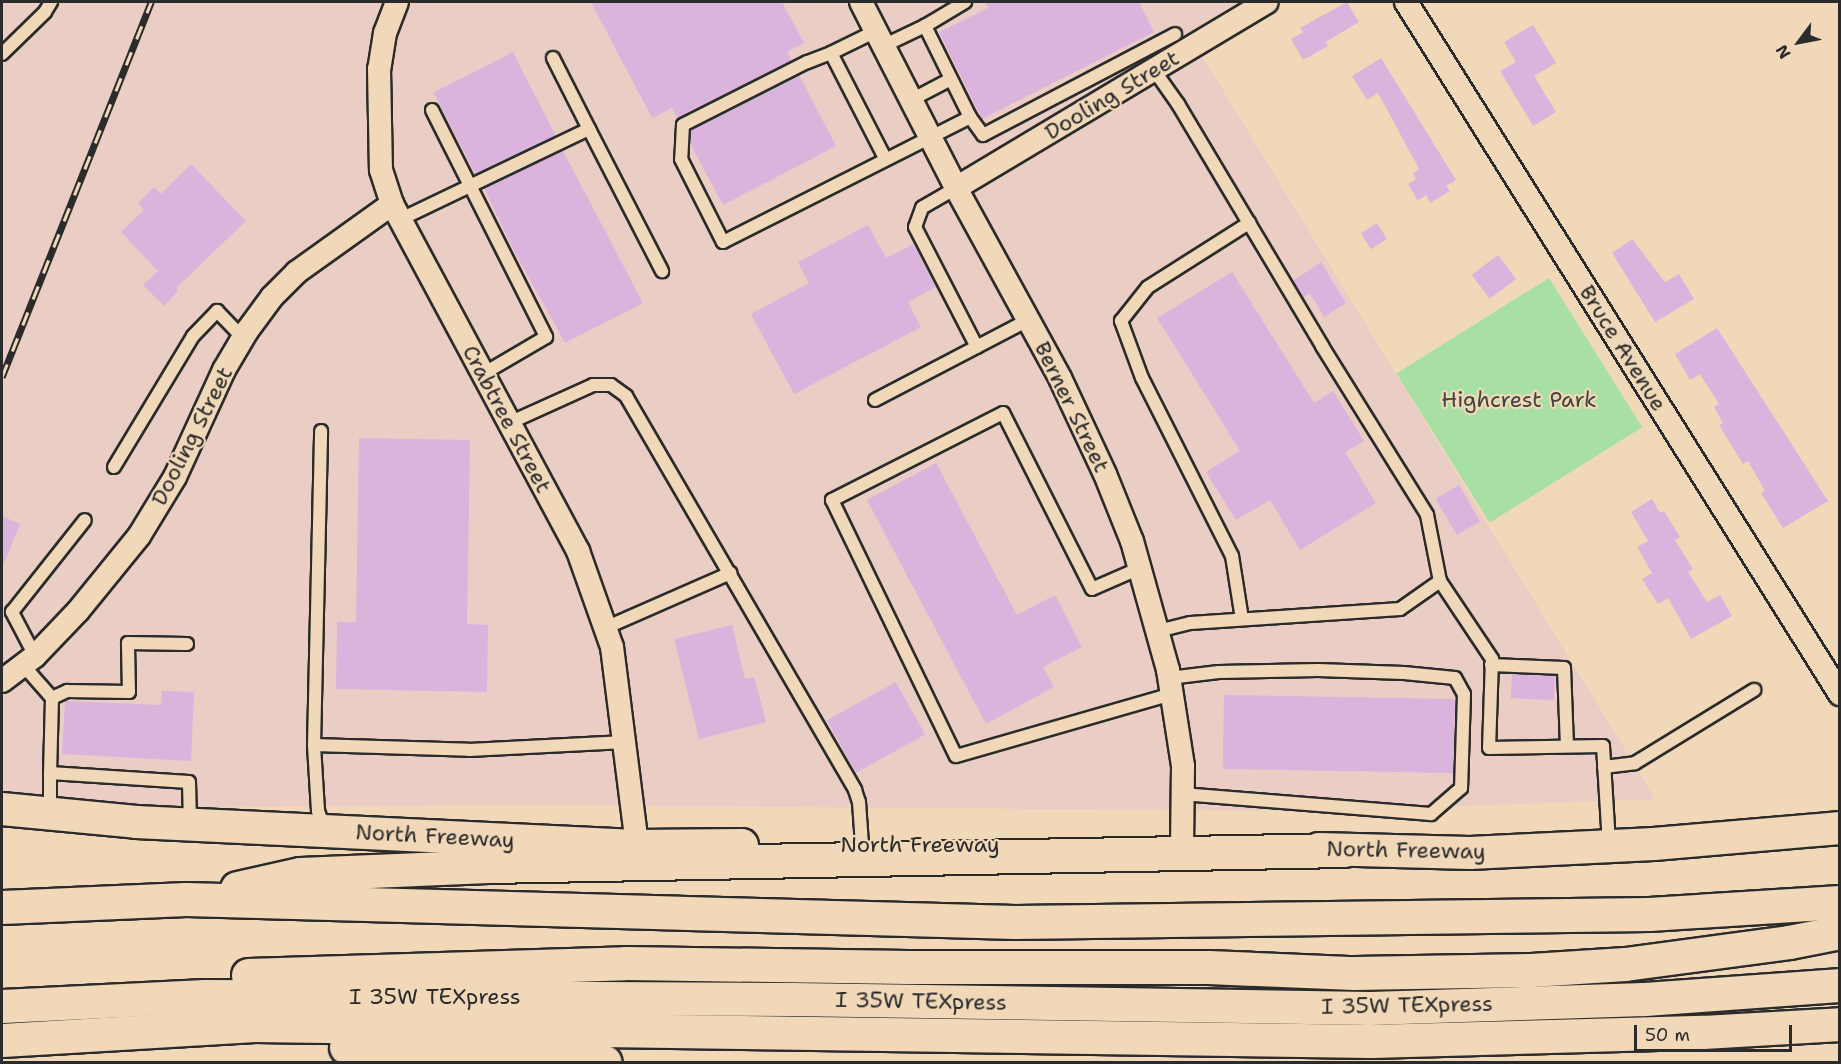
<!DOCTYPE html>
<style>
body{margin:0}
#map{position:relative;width:1841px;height:1064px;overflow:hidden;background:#f1d8b9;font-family:"Shantell Sans",sans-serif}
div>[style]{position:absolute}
.built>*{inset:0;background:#eacdc4}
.green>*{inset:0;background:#a8e0a4;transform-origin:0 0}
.building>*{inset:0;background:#dab4dd;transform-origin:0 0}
.roads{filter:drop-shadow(2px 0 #2b2b2b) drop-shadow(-2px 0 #2b2b2b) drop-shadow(0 2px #2b2b2b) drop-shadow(0 -2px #2b2b2b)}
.service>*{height:12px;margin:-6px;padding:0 6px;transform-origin:6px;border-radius:6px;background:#f1d8b9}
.minor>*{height:22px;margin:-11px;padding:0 11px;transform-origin:11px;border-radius:11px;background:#f1d8b9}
.secondary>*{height:32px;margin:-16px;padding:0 16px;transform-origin:16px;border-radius:16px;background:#f1d8b9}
.motorway>*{height:33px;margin:-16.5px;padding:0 16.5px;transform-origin:16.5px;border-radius:16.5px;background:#f1d8b9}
.rail>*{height:7px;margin-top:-3.5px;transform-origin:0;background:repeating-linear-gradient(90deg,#f1d8b9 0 14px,#2b2b2b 0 28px);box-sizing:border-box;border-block:2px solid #2b2b2b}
span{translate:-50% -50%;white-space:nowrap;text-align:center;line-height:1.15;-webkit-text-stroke:4.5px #f1d8b9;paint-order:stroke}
.street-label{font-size:22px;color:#2b2b2b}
.park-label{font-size:22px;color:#3e463d}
.frame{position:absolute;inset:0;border:3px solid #2b2b2b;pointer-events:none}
.north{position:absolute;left:1769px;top:12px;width:60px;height:60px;-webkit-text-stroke:4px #f1d8b9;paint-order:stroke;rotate:238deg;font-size:16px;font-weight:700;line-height:24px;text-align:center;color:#2b2b2b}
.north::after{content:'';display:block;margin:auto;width:21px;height:27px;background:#2b2b2b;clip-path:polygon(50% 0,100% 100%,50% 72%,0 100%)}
.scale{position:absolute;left:1634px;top:1025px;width:158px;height:27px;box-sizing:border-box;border:3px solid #2b2b2b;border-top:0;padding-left:8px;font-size:18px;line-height:21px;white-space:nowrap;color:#2b2b2b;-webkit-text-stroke:4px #f1d8b9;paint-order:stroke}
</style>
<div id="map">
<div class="built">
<div style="clip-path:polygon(2px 2px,1238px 2px,1188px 33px,1655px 799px,1321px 811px,525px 805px,2px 809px)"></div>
</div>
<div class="green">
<div style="left:1549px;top:278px;width:176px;height:180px;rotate:58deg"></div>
</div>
<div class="building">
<div style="clip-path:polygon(591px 2px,782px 2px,804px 43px,787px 52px,792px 61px,678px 119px,672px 108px,652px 118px)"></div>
<div style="clip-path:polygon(985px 2px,1139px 2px,1154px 32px,982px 119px,939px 32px,988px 8px)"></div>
<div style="clip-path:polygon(1347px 2px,1359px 22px,1326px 42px,1328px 46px,1303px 60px,1291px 39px,1303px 32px,1300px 28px)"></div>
<div style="clip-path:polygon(1533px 25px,1556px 63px,1534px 76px,1556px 112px,1533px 126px,1500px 71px,1516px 62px,1504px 42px)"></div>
<div style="left:513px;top:52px;width:94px;height:89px;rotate:63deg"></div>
<div style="clip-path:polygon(1381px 58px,1456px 180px,1446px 186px,1450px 191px,1430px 203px,1426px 195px,1418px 201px,1408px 184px,1416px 179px,1413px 173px,1419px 169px,1378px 93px,1367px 100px,1352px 76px)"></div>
<div style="clip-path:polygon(799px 75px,836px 146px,723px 205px,690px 143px,691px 130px)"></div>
<div style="clip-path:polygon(563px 151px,643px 303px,565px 343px,513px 249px,484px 188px)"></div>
<div style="clip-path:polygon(191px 164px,246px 221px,176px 288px,178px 291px,164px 306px,143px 285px,158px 271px,121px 232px,144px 210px,138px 203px,154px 187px,161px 194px)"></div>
<div style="left:1377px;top:223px;width:19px;height:19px;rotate:58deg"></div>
<div style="clip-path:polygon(868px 225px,886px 258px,913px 244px,936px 287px,908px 302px,921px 327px,794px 394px,751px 314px,809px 283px,798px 262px)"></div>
<div style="clip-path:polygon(1632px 239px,1665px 282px,1679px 274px,1694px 299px,1655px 322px,1612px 253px)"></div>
<div style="left:1498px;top:255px;width:30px;height:33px;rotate:53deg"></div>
<div style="clip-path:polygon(1321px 262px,1346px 303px,1324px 317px,1310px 293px,1303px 297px,1293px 281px)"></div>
<div style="clip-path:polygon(1232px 272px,1314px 403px,1333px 391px,1364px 441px,1345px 452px,1376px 503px,1300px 550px,1270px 500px,1236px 520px,1206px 472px,1240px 451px,1157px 318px)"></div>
<div style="clip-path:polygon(1717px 328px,1828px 501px,1783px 528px,1761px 493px,1765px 491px,1748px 461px,1743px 464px,1719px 425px,1723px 423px,1714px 407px,1719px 404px,1700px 374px,1690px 380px,1675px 354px)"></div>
<div style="clip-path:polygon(359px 438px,470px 440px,467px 624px,488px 625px,487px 692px,336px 689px,337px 622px,356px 622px)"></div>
<div style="clip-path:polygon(936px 463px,1017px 615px,1055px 595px,1082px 647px,1043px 667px,1054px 687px,986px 724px,867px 500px)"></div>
<div style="left:1459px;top:485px;width:42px;height:27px;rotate:60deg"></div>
<div style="clip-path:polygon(1652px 499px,1660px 513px,1664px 511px,1680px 537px,1675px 540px,1693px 569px,1688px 572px,1707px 602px,1720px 595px,1732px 616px,1691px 639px,1668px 598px,1658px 604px,1642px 579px,1652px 573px,1637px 547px,1648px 541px,1631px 512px)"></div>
<div style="clip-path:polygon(2px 516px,20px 524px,2px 568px)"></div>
<div style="clip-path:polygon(732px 625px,745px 679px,754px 677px,766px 722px,699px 739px,674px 639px)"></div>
<div style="left:1512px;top:674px;width:43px;height:24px;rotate:3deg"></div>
<div style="left:896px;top:682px;width:60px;height:79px;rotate:61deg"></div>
<div style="clip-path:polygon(162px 691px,194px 692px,191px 761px,62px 754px,65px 701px,161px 705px)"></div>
<div style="left:1224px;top:695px;width:231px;height:74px;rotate:1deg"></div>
</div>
<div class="roads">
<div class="service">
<div style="left:876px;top:31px;width:50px;rotate:153.9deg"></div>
<div style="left:831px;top:53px;width:118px;rotate:62.8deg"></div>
<div style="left:883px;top:46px;width:47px;rotate:-25.5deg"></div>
<div style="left:831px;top:53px;width:26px;rotate:159deg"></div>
<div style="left:807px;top:62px;width:139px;rotate:153.1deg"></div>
<div style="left:683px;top:125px;width:34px;rotate:93deg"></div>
<div style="left:681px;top:159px;width:93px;rotate:63.2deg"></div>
<div style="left:723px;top:242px;width:277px;rotate:-26.8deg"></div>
<div style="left:970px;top:117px;width:102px;rotate:-116.3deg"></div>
<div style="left:925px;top:26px;width:47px;rotate:-31deg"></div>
<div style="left:2px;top:54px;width:60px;rotate:-44.3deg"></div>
<div style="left:45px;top:12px;width:12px;rotate:-59deg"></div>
<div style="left:553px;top:58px;width:80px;rotate:63.1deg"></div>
<div style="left:1154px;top:70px;width:42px;rotate:54.8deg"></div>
<div style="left:1178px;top:104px;width:282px;rotate:59.2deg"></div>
<div style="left:1322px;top:346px;width:199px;rotate:58.1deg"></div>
<div style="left:1427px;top:515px;width:67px;rotate:78.9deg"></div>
<div style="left:1440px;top:581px;width:49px;rotate:145deg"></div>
<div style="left:1400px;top:609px;width:210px;rotate:176.2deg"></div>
<div style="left:1190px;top:623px;width:33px;rotate:166deg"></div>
<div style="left:911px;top:100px;width:45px;rotate:-27.7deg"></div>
<div style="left:432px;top:110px;width:254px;rotate:63.3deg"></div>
<div style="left:546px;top:337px;width:73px;rotate:149.6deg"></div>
<div style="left:970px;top:117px;width:22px;rotate:54deg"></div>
<div style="left:983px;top:135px;width:217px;rotate:-27.7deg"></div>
<div style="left:956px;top:188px;width:39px;rotate:150deg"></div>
<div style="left:922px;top:208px;width:20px;rotate:110deg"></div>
<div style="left:915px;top:227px;width:135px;rotate:62.7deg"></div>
<div style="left:401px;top:219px;width:208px;rotate:-25.6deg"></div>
<div style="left:589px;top:129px;width:160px;rotate:62.8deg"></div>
<div style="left:875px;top:400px;width:173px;rotate:-27.6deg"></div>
<div style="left:509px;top:423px;width:92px;rotate:-24.3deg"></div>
<div style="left:593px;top:385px;width:18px"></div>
<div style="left:611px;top:385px;width:19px;rotate:36deg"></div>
<div style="left:626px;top:396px;width:456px;rotate:59.8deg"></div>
<div style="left:855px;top:790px;width:13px;rotate:72deg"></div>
<div style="left:859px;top:802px;width:43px;rotate:86deg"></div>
<div style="left:114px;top:467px;width:153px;rotate:-58.9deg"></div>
<div style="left:193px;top:336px;width:35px;rotate:-46deg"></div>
<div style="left:217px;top:311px;width:37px;rotate:46deg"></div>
<div style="left:1140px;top:568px;width:52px;rotate:156.4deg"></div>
<div style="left:1092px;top:589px;width:197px;rotate:-116.8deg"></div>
<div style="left:1003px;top:413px;width:192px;rotate:153deg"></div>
<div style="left:832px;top:500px;width:284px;rotate:64.2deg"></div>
<div style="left:956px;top:756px;width:225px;rotate:-16deg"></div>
<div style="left:1440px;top:581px;width:94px;rotate:56.3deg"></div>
<div style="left:1492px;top:659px;width:89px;rotate:91.9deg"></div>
<div style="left:1489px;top:748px;width:114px;rotate:-1deg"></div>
<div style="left:1603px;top:746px;width:99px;rotate:86.5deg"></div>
<div style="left:1242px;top:619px;width:64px;rotate:-99deg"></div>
<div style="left:1232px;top:556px;width:199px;rotate:-116.8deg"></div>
<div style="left:1142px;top:378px;width:61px;rotate:-110.2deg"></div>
<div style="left:1121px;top:321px;width:43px;rotate:-51.5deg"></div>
<div style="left:1148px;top:287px;width:120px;rotate:-32.4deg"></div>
<div style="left:605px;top:628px;width:137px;rotate:-23.7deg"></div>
<div style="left:35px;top:656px;width:50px;rotate:-117.6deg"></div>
<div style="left:12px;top:612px;width:117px;rotate:-51.6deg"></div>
<div style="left:23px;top:665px;width:44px;rotate:48.7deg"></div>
<div style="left:52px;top:698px;width:75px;rotate:91.5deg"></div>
<div style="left:50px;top:773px;width:139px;rotate:3.7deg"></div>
<div style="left:189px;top:782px;width:41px;rotate:88.6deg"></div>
<div style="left:1491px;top:665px;width:73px;rotate:2.4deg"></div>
<div style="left:1564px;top:668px;width:78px;rotate:87.8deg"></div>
<div style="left:1169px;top:678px;width:50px;rotate:-6.8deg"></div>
<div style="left:1219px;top:672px;width:99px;rotate:-1.2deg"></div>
<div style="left:1318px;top:670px;width:86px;rotate:2deg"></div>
<div style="left:1404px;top:673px;width:51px;rotate:5.6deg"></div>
<div style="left:1455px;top:678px;width:18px;rotate:61deg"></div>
<div style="left:1464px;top:694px;width:94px;rotate:91.8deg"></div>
<div style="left:1461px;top:788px;width:40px;rotate:139deg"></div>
<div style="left:1431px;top:814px;width:250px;rotate:-175.4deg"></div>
<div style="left:52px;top:698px;width:17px;rotate:-25deg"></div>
<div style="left:67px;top:691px;width:62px;rotate:0.9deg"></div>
<div style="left:129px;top:692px;width:49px;rotate:-91.2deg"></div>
<div style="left:128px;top:643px;width:59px;rotate:1deg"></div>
<div style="left:314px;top:745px;width:314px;rotate:-88.7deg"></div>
<div style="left:1604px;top:767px;width:31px;rotate:-7deg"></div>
<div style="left:1635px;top:763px;width:140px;rotate:-31.5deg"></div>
<div style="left:50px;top:812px;width:39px;rotate:-90deg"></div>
<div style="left:325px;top:830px;width:20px;rotate:-110deg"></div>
<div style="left:318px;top:811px;width:66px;rotate:-93.5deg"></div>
<div style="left:314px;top:745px;width:155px;rotate:1.8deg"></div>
<div style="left:469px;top:750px;width:156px;rotate:-2.9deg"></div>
</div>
<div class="minor">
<div style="left:397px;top:2px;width:33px;rotate:111deg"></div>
<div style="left:385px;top:33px;width:36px;rotate:99deg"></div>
<div style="left:379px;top:69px;width:101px;rotate:88.9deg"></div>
<div style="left:381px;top:170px;width:36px;rotate:72deg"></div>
<div style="left:392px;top:204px;width:394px;rotate:61.8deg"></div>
<div style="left:578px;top:551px;width:102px;rotate:70.5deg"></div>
<div style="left:612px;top:647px;width:201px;rotate:82.8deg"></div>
<div style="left:861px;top:2px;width:209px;rotate:62.9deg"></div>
<div style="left:956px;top:188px;width:217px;rotate:61.3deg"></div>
<div style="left:1060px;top:378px;width:106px;rotate:64.9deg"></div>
<div style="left:1105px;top:474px;width:72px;rotate:68.1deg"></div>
<div style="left:1132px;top:541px;width:134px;rotate:74.4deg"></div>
<div style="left:1168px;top:670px;width:97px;rotate:81.1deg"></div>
<div style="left:1183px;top:766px;width:80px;rotate:90.7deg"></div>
<div style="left:1406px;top:2px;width:817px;rotate:57.91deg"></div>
<div style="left:956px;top:188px;width:362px;rotate:-30.9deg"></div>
<div style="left:2px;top:681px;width:41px;rotate:-37.1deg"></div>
<div style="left:35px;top:656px;width:62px;rotate:-46.3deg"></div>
<div style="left:78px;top:611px;width:97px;rotate:-50.9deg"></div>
<div style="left:139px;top:536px;width:69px;rotate:-58.6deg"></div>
<div style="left:175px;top:477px;width:118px;rotate:-65.4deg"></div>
<div style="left:224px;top:370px;width:45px;rotate:-59.5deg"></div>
<div style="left:247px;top:331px;width:42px;rotate:-53.7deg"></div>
<div style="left:272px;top:297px;width:35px;rotate:-45deg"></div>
<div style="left:297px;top:272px;width:117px;rotate:-35.6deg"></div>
</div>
<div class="secondary">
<div style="left:2px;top:809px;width:135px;rotate:5.5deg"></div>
<div style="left:136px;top:822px;width:502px;rotate:2.74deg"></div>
<div style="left:637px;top:846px;width:105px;rotate:-0.5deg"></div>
<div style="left:1319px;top:849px;width:151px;rotate:1.5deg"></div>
<div style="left:1470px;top:853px;width:184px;rotate:-2.8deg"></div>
<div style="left:1654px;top:844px;width:187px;rotate:-4.9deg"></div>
</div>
<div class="motorway">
<div style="left:237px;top:888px;width:65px;rotate:-12.5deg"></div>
<div style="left:300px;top:874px;width:188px;rotate:-2.4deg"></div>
<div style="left:488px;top:866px;width:856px;rotate:-1.07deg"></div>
<div style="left:2px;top:907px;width:184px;rotate:-2.5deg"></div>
<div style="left:186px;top:899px;width:829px;rotate:1.59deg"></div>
<div style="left:1015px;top:922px;width:634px;rotate:-0.72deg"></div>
<div style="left:1649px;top:914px;width:191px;rotate:-3.6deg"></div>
<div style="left:248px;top:975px;width:377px;rotate:-1.8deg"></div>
<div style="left:625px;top:963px;width:283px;rotate:0.8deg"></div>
<div style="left:908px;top:967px;width:300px"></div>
<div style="left:1208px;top:967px;width:146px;rotate:2.4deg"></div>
<div style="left:1354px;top:973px;width:177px;rotate:-1deg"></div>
<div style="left:1531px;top:970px;width:94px;rotate:-3.7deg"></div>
<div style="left:1625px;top:964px;width:165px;rotate:-7.6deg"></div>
<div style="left:1789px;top:942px;width:52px;rotate:-11.1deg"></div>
<div style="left:2px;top:1006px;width:203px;rotate:-2.8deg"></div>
<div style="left:205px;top:996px;width:586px;rotate:0.29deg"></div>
<div style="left:791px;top:999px;width:579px;rotate:0.89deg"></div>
<div style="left:1370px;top:1008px;width:274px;rotate:-1.9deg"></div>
<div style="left:1644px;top:999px;width:196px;rotate:-4.1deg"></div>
<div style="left:2px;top:1040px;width:253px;rotate:-3.4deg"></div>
<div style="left:255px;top:1025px;width:1116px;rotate:0.82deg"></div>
<div style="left:1371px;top:1041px;width:332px;rotate:-1.6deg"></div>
<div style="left:1703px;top:1032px;width:137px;rotate:-3.3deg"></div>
<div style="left:346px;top:1047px;width:259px;rotate:3.3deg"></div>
</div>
</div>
<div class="rail">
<div style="left:2px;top:377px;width:404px;rotate:-68.3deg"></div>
</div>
<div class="street-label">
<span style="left:1112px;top:95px;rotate:-31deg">Dooling Street</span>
<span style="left:1623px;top:348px;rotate:58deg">Bruce Avenue</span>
<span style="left:1072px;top:407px;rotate:64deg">Berner Street</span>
<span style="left:507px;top:419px;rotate:62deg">Crabtree Street</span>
<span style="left:192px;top:436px;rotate:-63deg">Dooling Street</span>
<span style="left:435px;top:836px;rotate:3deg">North Freeway</span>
<span style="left:920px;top:845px">North Freeway</span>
<span style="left:1406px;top:850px;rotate:1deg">North Freeway</span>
<span style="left:435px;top:997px">I 35W TEXpress</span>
<span style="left:921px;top:1001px;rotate:1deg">I 35W TEXpress</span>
<span style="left:1407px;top:1005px;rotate:-1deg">I 35W TEXpress</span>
</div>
<div class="park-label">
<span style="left:1519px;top:400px">Highcrest Park</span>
</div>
<div class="frame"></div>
<div class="north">N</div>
<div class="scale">50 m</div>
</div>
